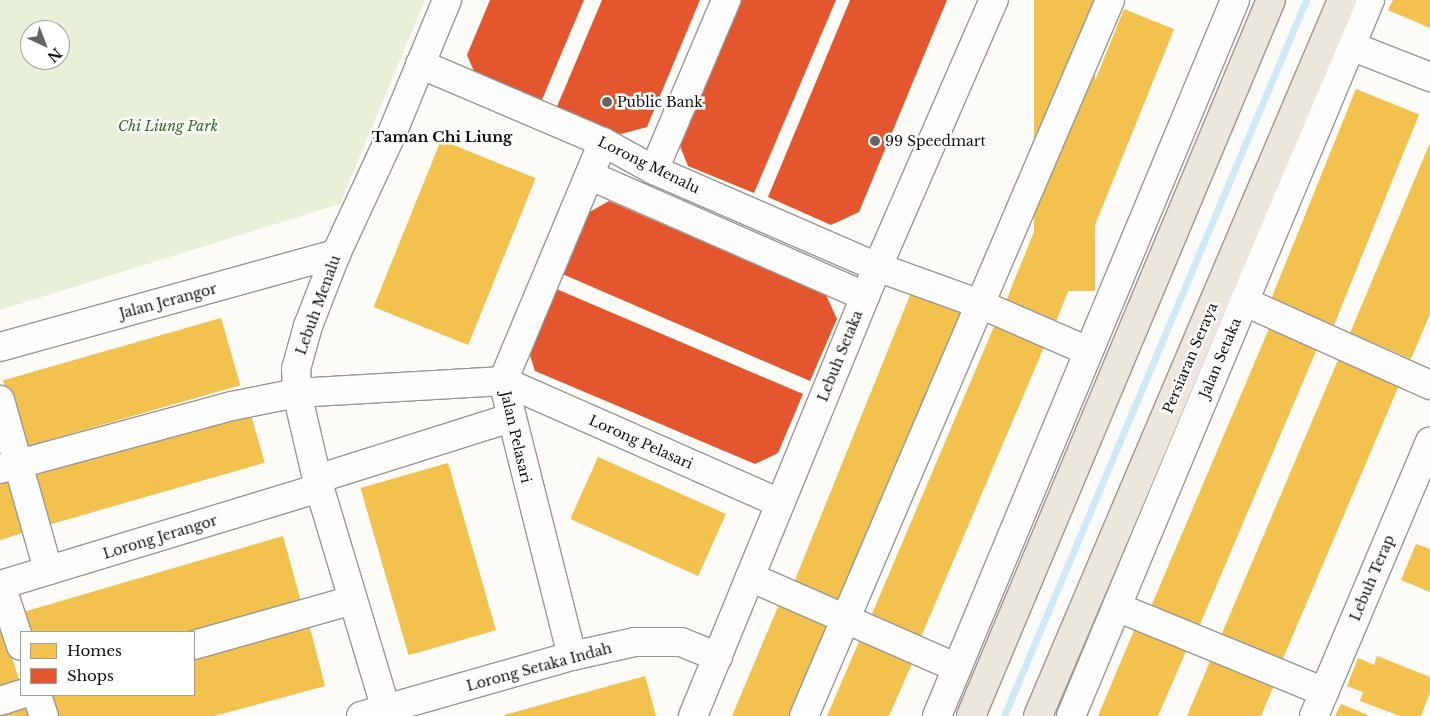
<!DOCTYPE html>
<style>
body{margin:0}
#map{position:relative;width:1430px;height:716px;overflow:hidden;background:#fdfbf7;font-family:"Libre Baskerville",serif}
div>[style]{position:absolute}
.green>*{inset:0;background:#e8f1d8}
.homes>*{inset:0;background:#f2c14e;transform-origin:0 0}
.shops>*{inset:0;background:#e4572e}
.stream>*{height:7px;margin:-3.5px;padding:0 3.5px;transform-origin:3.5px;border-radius:3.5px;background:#cfeaf6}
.roads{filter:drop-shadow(1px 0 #979695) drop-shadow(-1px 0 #979695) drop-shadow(0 1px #979695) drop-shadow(0 -1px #979695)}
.minor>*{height:28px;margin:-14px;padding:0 14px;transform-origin:14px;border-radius:14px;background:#fffefe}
.major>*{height:28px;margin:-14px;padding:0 14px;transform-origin:14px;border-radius:14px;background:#ece7dc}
.dots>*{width:14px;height:14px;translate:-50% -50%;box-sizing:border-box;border:2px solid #fff;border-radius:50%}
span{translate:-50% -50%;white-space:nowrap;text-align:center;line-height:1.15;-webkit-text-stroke:5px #fff;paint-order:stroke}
.poi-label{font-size:14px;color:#111}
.left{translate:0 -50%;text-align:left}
.park-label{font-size:14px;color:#346822;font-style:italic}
.street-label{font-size:14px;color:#111}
.neighbourhood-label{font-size:15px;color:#111;font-weight:700}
.legend{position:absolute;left:20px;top:631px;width:175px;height:65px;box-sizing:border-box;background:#fff;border:1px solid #a0a0a0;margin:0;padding:6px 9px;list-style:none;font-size:15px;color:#111}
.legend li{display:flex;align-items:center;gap:10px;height:25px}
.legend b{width:25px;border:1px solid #a0a0a0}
.north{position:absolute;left:20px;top:20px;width:50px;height:50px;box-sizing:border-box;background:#fff;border:1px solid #a0a0a0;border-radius:50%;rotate:137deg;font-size:14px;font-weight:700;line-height:20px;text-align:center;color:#111}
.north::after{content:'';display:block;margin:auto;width:18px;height:22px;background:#646362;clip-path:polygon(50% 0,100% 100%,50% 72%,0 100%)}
</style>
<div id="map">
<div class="green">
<div style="clip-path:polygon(evenodd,0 0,425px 0,340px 204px,0 310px,0 0,30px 30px,60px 30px,60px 60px,30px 60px,30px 30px)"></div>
</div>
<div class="homes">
<div style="left:1034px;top:0;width:61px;height:291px"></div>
<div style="clip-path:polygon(1393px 0,1430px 0,1430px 28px,1388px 10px)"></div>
<div style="left:1124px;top:9px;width:54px;height:319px;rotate:22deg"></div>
<div style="left:1356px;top:89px;width:68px;height:227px;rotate:22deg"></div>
<div style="left:441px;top:140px;width:102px;height:180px;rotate:22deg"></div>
<div style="clip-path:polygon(1430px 143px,1430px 314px,1411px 359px,1350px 333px)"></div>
<div style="left:913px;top:288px;width:55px;height:322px;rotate:22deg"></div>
<div style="left:221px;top:318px;width:70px;height:227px;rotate:74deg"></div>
<div style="left:996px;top:322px;width:54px;height:323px;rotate:23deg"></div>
<div style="left:1271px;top:324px;width:52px;height:312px;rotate:23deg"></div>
<div style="left:1341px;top:353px;width:66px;height:311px;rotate:23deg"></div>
<div style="left:249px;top:408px;width:57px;height:229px;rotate:74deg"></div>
<div style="left:598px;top:457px;width:140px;height:68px;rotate:24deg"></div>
<div style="left:448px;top:463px;width:174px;height:91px;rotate:74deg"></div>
<div style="clip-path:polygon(10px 477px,26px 532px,0 540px,0 480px)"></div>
<div style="clip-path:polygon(283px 536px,301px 602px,194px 632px,26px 632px,20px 613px)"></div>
<div style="clip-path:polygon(1416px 544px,1430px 549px,1430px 592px,1401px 580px)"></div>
<div style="clip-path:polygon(780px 602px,831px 623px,792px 716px,732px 716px)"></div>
<div style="clip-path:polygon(0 620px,20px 683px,0 689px)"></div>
<div style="clip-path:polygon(309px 624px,325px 686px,214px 716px,53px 716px,48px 695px,194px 695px,194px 655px)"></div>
<div style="clip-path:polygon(1135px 628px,1187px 649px,1158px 716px,1098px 716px)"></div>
<div style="clip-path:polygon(861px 637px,914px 659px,889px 716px,827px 716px)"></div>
<div style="clip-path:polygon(1377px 656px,1430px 677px,1430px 692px,1421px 716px,1400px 716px,1360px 701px,1363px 692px,1347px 686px,1358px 658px,1374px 665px)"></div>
<div style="clip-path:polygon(1211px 659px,1274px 685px,1261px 716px,1187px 716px)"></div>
<div style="clip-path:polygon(645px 676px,656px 716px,504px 716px,504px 715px)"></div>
<div style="clip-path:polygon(26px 702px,30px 716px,0 716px,0 710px)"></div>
<div style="clip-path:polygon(1341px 704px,1370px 716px,1335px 716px)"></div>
</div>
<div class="shops">
<div style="clip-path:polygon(490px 0,584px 0,541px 102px,476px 76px,467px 55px)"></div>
<div style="clip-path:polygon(602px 0,700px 0,647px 127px,621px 134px,556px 109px)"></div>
<div style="clip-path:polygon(737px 0,836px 0,754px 193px,688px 166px,677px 139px)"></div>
<div style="clip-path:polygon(850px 0,947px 0,859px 212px,831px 225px,768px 197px)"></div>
<div style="clip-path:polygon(609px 201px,826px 295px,837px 319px,810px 381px,560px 273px,586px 214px)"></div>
<div style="clip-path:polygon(554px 288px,803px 394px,778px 453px,755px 464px,535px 371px,528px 349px)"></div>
</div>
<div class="stream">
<div style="left:1004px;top:716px;width:777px;rotate:-67.13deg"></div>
</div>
<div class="roads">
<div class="minor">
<div style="left:1351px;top:46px;width:85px;rotate:21.4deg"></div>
<div style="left:420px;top:64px;width:199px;rotate:23.1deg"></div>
<div style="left:603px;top:142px;width:58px;rotate:28.8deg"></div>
<div style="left:654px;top:170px;width:243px;rotate:23.5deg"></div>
<div style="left:877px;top:267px;width:109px;rotate:19.8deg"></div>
<div style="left:980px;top:304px;width:118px;rotate:23.5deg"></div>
<div style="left:654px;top:170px;width:185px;rotate:-67deg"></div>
<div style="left:591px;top:176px;width:299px;rotate:23.7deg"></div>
<div style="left:1243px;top:301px;width:205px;rotate:24.2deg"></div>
<div style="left:0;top:347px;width:349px;rotate:-15.5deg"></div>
<div style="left:0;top:400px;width:177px;rotate:74.2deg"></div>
<div style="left:0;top:469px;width:240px;rotate:-15.2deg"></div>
<div style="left:232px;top:406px;width:66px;rotate:-11.3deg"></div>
<div style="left:297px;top:393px;width:206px;rotate:-3.3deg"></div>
<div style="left:503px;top:381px;width:303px;rotate:23.8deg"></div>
<div style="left:317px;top:479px;width:203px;rotate:-17.5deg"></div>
<div style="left:750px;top:577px;width:226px;rotate:23.7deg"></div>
<div style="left:0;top:585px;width:334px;rotate:-16.9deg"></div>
<div style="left:1px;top:585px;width:64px;rotate:71.8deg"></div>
<div style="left:1117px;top:607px;width:224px;rotate:22.3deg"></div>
<div style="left:194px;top:645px;width:165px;rotate:-15.8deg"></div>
<div style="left:572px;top:656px;width:284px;rotate:-104.1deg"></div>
<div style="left:503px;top:381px;width:259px;rotate:-67.3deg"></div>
<div style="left:37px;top:695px;width:22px;rotate:72deg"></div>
<div style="left:0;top:701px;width:22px;rotate:-18deg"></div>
<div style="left:361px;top:716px;width:219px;rotate:-15.9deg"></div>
<div style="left:572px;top:656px;width:65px;rotate:-12.5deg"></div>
<div style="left:635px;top:642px;width:46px"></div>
<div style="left:681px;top:642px;width:40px;rotate:22deg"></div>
<div style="left:388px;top:716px;width:247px;rotate:-106.7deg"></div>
<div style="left:317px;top:479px;width:88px;rotate:-103.1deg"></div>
<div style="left:297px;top:393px;width:24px;rotate:-92deg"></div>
<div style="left:296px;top:369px;width:45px;rotate:-74.4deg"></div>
<div style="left:308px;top:326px;width:77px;rotate:-68.7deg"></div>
<div style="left:336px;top:254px;width:136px;rotate:-65.1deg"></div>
<div style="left:393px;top:131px;width:142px;rotate:-67.6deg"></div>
<div style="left:693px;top:716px;width:454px;rotate:-67.7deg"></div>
<div style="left:865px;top:296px;width:323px;rotate:-66.5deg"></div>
<div style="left:804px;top:716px;width:779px;rotate:-66.86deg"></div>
<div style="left:937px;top:716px;width:776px;rotate:-67.4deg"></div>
<div style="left:1071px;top:716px;width:776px;rotate:-67.33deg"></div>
<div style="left:1314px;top:716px;width:298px;rotate:-67.1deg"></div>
</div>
<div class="major">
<div style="left:971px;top:716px;width:776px;rotate:-67.27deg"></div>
<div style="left:1038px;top:716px;width:778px;rotate:-66.99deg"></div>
</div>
</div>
<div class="dots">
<div style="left:607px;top:102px;background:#646362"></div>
<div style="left:875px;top:141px;background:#646362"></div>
</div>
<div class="poi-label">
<span class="left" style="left:617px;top:102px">Public Bank</span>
<span class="left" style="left:885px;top:141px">99 Speedmart</span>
</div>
<div class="park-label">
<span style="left:168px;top:126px">Chi Liung Park</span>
</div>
<div class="street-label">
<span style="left:649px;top:165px;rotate:26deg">Lorong Menalu</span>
<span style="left:168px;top:301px;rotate:-15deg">Jalan Jerangor</span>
<span style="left:318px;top:305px;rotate:-70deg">Lebuh Menalu</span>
<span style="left:840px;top:356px;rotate:-68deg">Lebuh Setaka</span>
<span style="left:1190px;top:358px;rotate:-67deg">Persiaran Seraya</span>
<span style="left:1220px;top:358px;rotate:-67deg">Jalan Setaka</span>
<span style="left:516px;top:437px;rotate:77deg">Jalan Pelasari</span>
<span style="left:641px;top:442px;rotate:24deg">Lorong Pelasari</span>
<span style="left:160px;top:537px;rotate:-17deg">Lorong Jerangor</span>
<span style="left:1372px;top:578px;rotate:-67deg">Lebuh Terap</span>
<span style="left:539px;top:667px;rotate:-15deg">Lorong Setaka Indah</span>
</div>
<div class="neighbourhood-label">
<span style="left:442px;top:137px">Taman Chi Liung</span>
</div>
<ul class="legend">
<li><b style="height:14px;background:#f2c14e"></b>Homes</li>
<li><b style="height:14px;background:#e4572e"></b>Shops</li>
</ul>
<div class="north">N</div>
</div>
